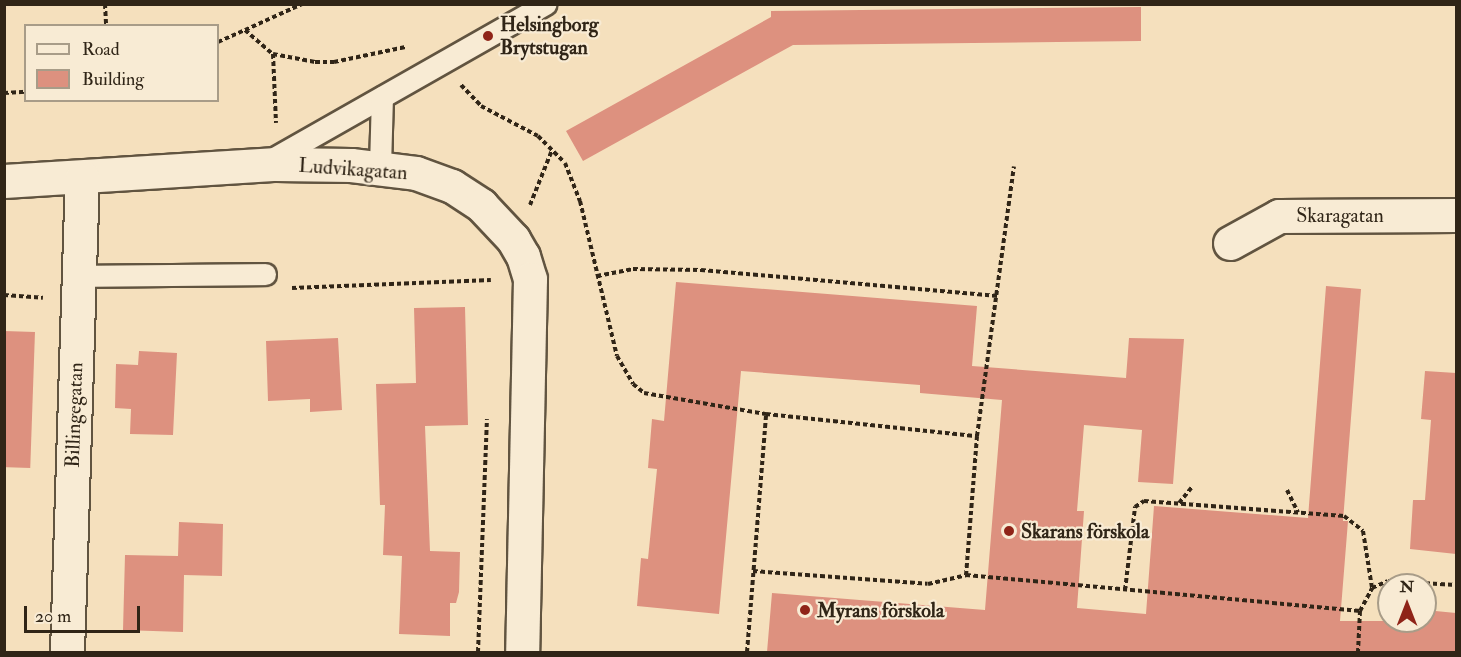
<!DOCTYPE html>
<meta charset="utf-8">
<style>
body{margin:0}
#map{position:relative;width:1461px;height:657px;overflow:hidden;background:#f5e0bd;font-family:"IM FELL Double Pica",serif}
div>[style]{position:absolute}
.building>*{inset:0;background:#dd917f;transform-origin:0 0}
.path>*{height:4px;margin-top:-2px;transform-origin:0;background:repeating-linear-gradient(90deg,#302517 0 4.5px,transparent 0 7.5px)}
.roads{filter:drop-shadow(2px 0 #615440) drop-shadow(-2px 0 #615440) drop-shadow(0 2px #615440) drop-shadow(0 -2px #615440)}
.lane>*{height:21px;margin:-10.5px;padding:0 10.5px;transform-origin:10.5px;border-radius:10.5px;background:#f8ebd4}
.street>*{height:33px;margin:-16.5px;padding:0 16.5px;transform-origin:16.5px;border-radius:16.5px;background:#f8ebd4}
.dots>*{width:16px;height:16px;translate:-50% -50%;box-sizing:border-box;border:3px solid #f8ebd4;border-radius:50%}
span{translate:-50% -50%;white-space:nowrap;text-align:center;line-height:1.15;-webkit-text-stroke:4.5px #f8ebd4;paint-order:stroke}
.poi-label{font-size:20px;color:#302517;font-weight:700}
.left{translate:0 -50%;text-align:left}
.street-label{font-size:20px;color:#302517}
.frame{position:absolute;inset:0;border:6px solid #302517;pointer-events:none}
.legend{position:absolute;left:24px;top:24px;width:195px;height:78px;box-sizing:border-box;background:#f8ebd4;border:2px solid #a89c88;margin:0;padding:8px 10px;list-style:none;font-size:18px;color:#302517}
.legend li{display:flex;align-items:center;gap:12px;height:30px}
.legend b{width:30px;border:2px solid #a89c88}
.north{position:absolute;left:1377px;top:573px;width:60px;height:60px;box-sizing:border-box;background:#f8ebd4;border:2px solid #a89c88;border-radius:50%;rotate:0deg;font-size:16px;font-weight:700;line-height:24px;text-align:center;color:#302517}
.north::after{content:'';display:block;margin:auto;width:21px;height:27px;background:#8f2418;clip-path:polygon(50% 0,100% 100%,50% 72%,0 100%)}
.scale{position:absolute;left:24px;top:606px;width:116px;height:27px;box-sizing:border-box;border:3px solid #302517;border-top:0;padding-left:8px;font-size:18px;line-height:21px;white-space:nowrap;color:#302517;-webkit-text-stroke:4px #f8ebd4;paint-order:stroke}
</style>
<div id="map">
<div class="building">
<div style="clip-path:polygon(1141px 7px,1141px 41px,793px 45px,583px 161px,566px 131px,771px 17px,771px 11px)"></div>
<div style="clip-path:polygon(676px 282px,977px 306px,972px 366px,1126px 378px,1129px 338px,1184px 339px,1173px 484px,1138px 482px,1142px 430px,1084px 425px,1077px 511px,1084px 511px,1077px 608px,1146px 614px,1154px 506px,1308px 518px,1326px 286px,1361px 289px,1343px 521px,1348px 521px,1340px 621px,1425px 621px,1425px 610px,1456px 613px,1456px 652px,767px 652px,772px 593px,985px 610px,1002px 400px,920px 393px,920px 385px,741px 371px,719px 614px,637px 606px,641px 558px,648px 559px,657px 469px,648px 468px,652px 419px,664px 421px)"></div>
<div style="clip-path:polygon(465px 307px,468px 425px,425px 426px,430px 551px,460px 552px,459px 592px,456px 603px,450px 603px,450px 636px,399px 634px,402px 556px,383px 555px,385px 505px,380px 505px,376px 384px,416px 383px,414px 308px)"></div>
<div style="left:4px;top:331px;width:31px;height:136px;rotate:2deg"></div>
<div style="clip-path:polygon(338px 338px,342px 410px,310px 412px,310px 399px,268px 401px,266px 341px)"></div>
<div style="clip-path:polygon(139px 351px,177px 353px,173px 435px,130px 434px,131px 409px,115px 408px,116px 364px,138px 365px)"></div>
<div style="clip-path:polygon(1425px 371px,1456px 373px,1456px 554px,1410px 549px,1413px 500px,1425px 500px,1431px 420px,1421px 419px)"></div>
<div style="clip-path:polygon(179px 522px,223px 524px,222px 576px,184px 575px,183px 632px,123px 630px,125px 555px,178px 556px)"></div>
</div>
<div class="path">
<div style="left:105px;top:4px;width:22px;rotate:87deg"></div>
<div style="left:245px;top:30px;width:63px;rotate:-24.5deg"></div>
<div style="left:218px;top:42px;width:30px;rotate:-24deg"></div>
<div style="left:245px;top:30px;width:37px;rotate:41deg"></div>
<div style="left:273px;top:54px;width:43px;rotate:10.8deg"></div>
<div style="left:315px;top:62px;width:19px"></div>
<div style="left:334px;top:62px;width:73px;rotate:-11.9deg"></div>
<div style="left:273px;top:54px;width:69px;rotate:87.5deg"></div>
<div style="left:461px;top:85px;width:29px;rotate:46deg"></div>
<div style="left:481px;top:106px;width:64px;rotate:27.8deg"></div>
<div style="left:538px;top:136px;width:38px;rotate:45deg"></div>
<div style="left:565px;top:163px;width:41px;rotate:68.5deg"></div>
<div style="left:580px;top:201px;width:159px;rotate:76.6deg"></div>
<div style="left:617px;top:356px;width:32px;rotate:60deg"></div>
<div style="left:633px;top:384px;width:14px;rotate:39deg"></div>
<div style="left:644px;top:393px;width:124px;rotate:9.8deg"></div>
<div style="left:766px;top:414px;width:212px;rotate:6deg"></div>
<div style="left:977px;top:436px;width:139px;rotate:94.5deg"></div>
<div style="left:4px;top:93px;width:22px;rotate:-3deg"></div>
<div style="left:530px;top:205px;width:59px;rotate:-68.2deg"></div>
<div style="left:597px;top:276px;width:37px;rotate:-11deg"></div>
<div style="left:633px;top:269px;width:68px;rotate:0.8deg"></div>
<div style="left:701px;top:270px;width:298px;rotate:5deg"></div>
<div style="left:292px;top:288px;width:199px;rotate:-2.3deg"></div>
<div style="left:4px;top:295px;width:39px;rotate:4deg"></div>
<div style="left:977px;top:436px;width:272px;rotate:-82.2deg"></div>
<div style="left:1287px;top:490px;width:25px;rotate:64deg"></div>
<div style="left:1179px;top:503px;width:21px;rotate:-51deg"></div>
<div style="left:753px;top:571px;width:175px;rotate:4.2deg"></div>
<div style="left:928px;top:584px;width:39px;rotate:-13deg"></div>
<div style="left:966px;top:575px;width:396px;rotate:5.2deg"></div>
<div style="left:1360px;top:611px;width:41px;rotate:92.8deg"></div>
<div style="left:1125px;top:590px;width:84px;rotate:-83.1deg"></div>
<div style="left:1135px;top:507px;width:11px;rotate:-34deg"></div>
<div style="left:1144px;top:501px;width:201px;rotate:4.3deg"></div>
<div style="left:1344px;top:516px;width:24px;rotate:38deg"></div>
<div style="left:1363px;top:531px;width:58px;rotate:81deg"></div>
<div style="left:1360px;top:611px;width:26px;rotate:-62deg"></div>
<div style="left:1372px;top:588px;width:17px;rotate:-24deg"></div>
<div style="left:1388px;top:581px;width:68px;rotate:3.4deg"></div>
<div style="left:478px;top:652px;width:233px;rotate:-87.8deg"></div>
<div style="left:747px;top:652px;width:239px;rotate:-85.4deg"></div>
</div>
<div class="roads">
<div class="lane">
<div style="left:269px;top:161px;width:318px;rotate:-29.6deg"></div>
<div style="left:380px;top:167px;width:70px;rotate:-88.4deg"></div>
<div style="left:78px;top:276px;width:187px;rotate:-0.6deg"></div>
</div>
<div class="street">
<div style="left:4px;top:181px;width:273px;rotate:-3.6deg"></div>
<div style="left:276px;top:164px;width:75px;rotate:0.8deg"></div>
<div style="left:351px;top:165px;width:65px;rotate:7deg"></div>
<div style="left:416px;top:173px;width:38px;rotate:20deg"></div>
<div style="left:452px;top:186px;width:35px;rotate:33deg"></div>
<div style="left:481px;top:205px;width:47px;rotate:46.7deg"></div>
<div style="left:513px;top:239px;width:20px;rotate:60deg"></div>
<div style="left:523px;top:256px;width:24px;rotate:73deg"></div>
<div style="left:530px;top:279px;width:373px;rotate:91.2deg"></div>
<div style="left:1230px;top:243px;width:56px;rotate:-28.9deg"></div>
<div style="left:1279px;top:216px;width:177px;rotate:-0.3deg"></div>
<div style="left:67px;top:652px;width:475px;rotate:-88.2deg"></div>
</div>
</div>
<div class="dots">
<div style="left:488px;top:36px;background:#8f2418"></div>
<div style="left:1009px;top:531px;background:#8f2418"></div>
<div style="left:805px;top:610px;background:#8f2418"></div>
</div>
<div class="poi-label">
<span class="left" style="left:500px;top:36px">Helsingborg<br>Brytstugan</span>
<span class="left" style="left:1021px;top:531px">Skarans förskola</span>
<span class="left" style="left:817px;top:610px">Myrans förskola</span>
</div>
<div class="street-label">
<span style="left:353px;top:169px;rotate:4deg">Ludvikagatan</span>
<span style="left:1340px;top:215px">Skaragatan</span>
<span style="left:74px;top:415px;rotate:-88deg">Billingegatan</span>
</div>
<div class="frame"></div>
<ul class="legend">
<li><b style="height:8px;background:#f8ebd4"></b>Road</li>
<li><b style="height:16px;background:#dd917f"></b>Building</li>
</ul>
<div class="north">N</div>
<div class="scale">20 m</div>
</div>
